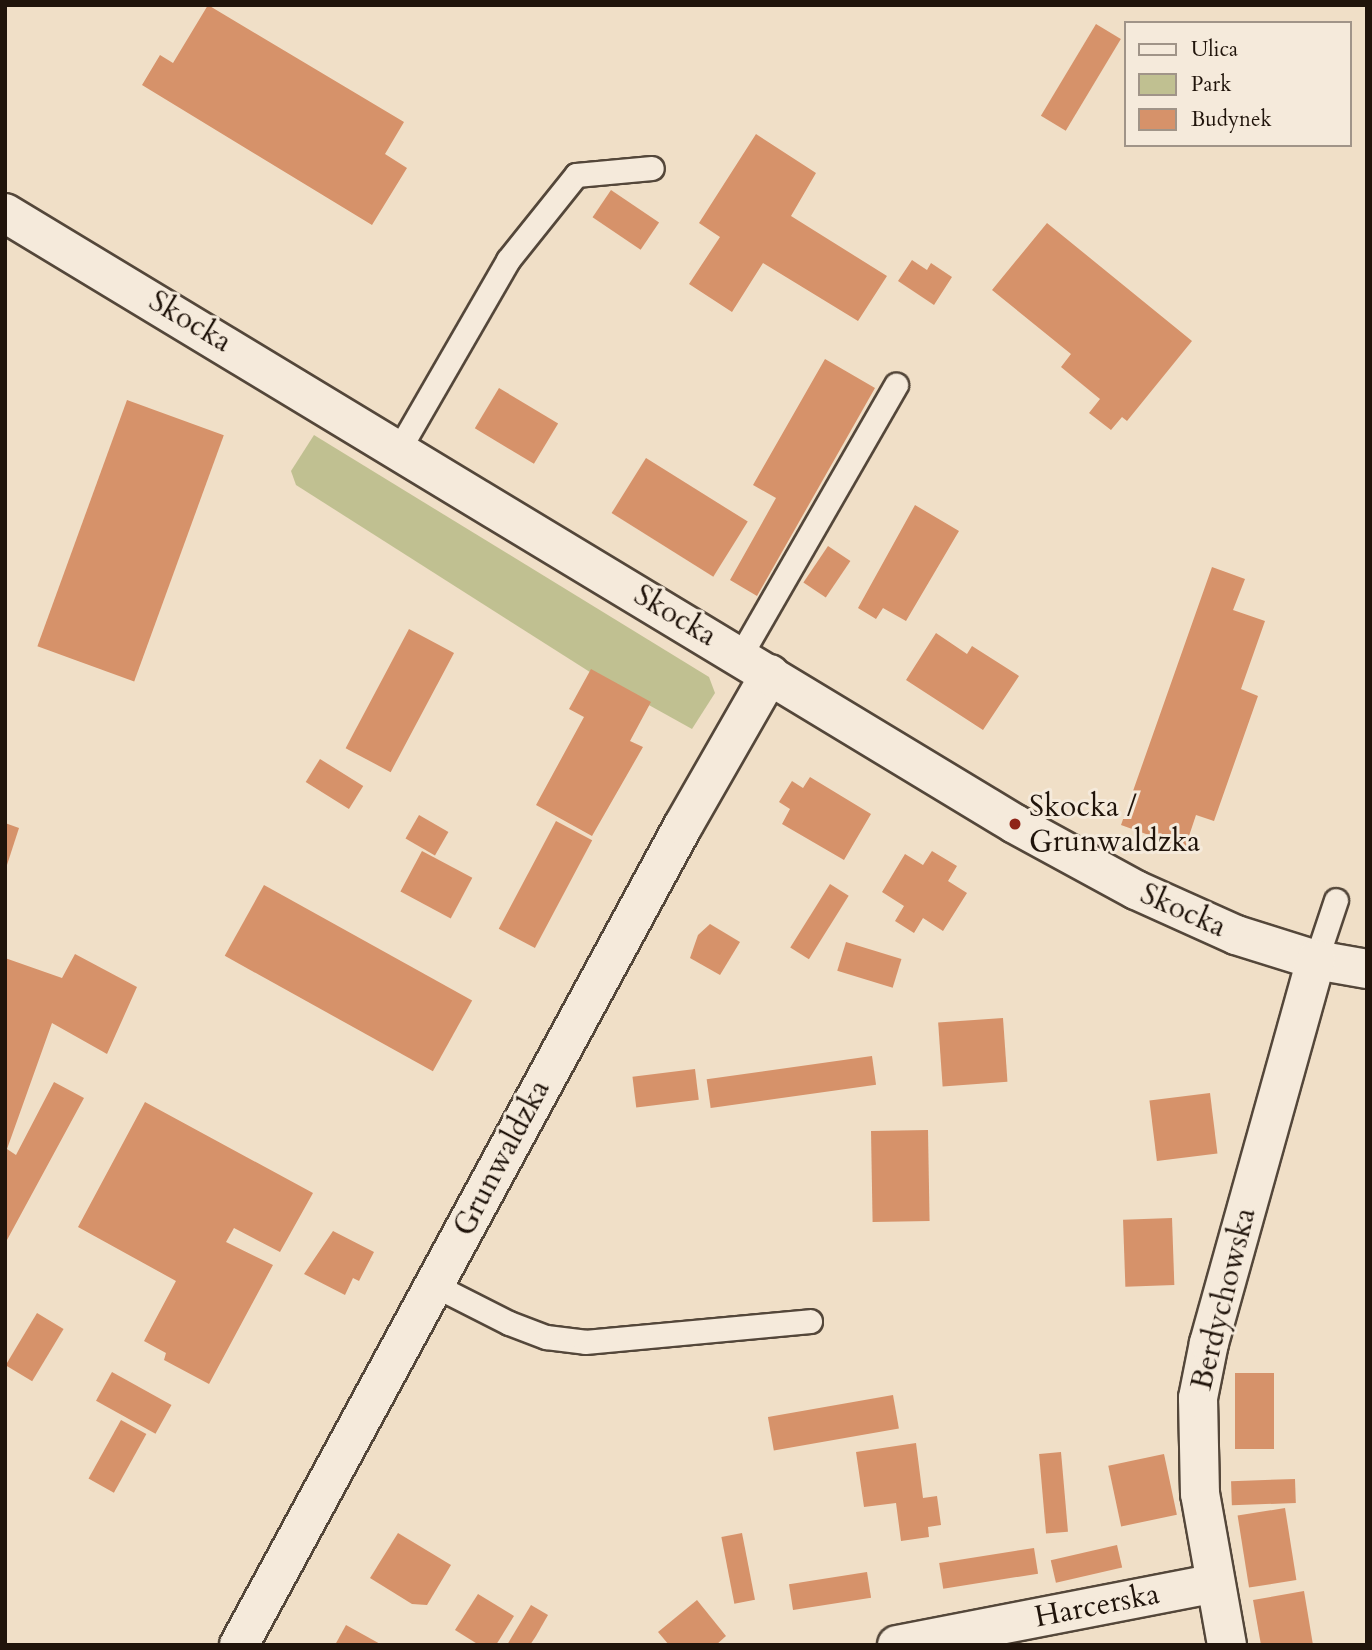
<!DOCTYPE html>
<style>
body{margin:0}
#map{position:relative;width:1372px;height:1650px;overflow:hidden;background:#f0dfc7;font-family:Cardo,serif}
div>[style]{position:absolute}
.green>*{inset:0;background:#c0c091}
.building>*{inset:0;background:#d6926a;transform-origin:0 0}
.roads{filter:drop-shadow(2px 0 #54473a) drop-shadow(-2px 0 #54473a) drop-shadow(0 2px #54473a) drop-shadow(0 -2px #54473a)}
.lane>*{height:23px;margin:-11.5px;padding:0 11.5px;transform-origin:11.5px;border-radius:11.5px;background:#f5eadb}
.street>*{height:38px;margin:-19px;padding:0 19px;transform-origin:19px;border-radius:19px;background:#f5eadb}
.secondary>*{height:38px;margin:-19px;padding:0 19px;transform-origin:19px;border-radius:19px;background:#f5eadb}
.dots>*{width:19px;height:19px;translate:-50% -50%;box-sizing:border-box;border:4px solid #f5eadb;border-radius:50%}
span{translate:-50% -50%;white-space:nowrap;text-align:center;line-height:1.15;-webkit-text-stroke:6px #f5eadb;paint-order:stroke}
.street-label{font-size:30px;color:#20140b}
.poi-label{font-size:30px;color:#20140b}
.left{translate:0 -50%;text-align:left}
.frame{position:absolute;inset:0;border:7px solid #20140b;pointer-events:none}
.legend{position:absolute;left:1124px;top:21px;width:228px;height:126px;box-sizing:border-box;background:#f5eadb;border:2px solid #a09488;margin:0;padding:9px 12px;list-style:none;font-size:21px;color:#20140b}
.legend li{display:flex;align-items:center;gap:14px;height:35px}
.legend b{width:35px;border:2px solid #a09488}
</style>
<div id="map">
<div class="green">
<div style="clip-path:polygon(314px 435px,709px 677px,715px 693px,692px 729px,593px 674px,296px 485px,291px 471px)"></div>
</div>
<div class="building">
<div style="clip-path:polygon(208px 5px,404px 122px,385px 154px,407px 168px,372px 225px,142px 85px,160px 55px,173px 63px)"></div>
<div style="left:1096px;top:24px;width:29px;height:107px;rotate:31deg"></div>
<div style="clip-path:polygon(756px 134px,816px 173px,791px 216px,887px 276px,858px 321px,763px 263px,732px 312px,689px 284px,720px 237px,699px 223px)"></div>
<div style="left:611px;top:190px;width:58px;height:33px;rotate:34deg"></div>
<div style="clip-path:polygon(1047px 223px,1192px 341px,1127px 421px,1122px 417px,1111px 430px,1089px 413px,1100px 399px,1061px 367px,1071px 354px,992px 290px)"></div>
<div style="clip-path:polygon(912px 260px,927px 270px,931px 263px,952px 277px,934px 305px,898px 281px)"></div>
<div style="clip-path:polygon(825px 359px,875px 388px,757px 596px,730px 580px,776px 498px,753px 485px)"></div>
<div style="left:499px;top:388px;width:69px;height:47px;rotate:31deg"></div>
<div style="left:127px;top:400px;width:103px;height:262px;rotate:20deg"></div>
<div style="left:646px;top:458px;width:120px;height:65px;rotate:32deg"></div>
<div style="clip-path:polygon(915px 505px,959px 531px,906px 621px,883px 608px,876px 619px,858px 608px)"></div>
<div style="left:828px;top:546px;width:27px;height:44px;rotate:34deg"></div>
<div style="clip-path:polygon(1212px 567px,1245px 579px,1233px 610px,1265px 621px,1241px 689px,1258px 696px,1214px 821px,1196px 815px,1185px 848px,1121px 825px)"></div>
<div style="left:409px;top:629px;width:51px;height:135px;rotate:28deg"></div>
<div style="clip-path:polygon(936px 633px,967px 654px,972px 646px,1019px 676px,983px 730px,906px 680px)"></div>
<div style="clip-path:polygon(591px 669px,651px 702px,630px 741px,643px 747px,592px 836px,536px 805px,584px 717px,569px 709px)"></div>
<div style="left:320px;top:759px;width:51px;height:27px;rotate:32deg"></div>
<div style="clip-path:polygon(810px 777px,871px 814px,844px 860px,782px 824px,790px 809px,779px 802px,792px 781px,803px 788px)"></div>
<div style="left:419px;top:815px;width:34px;height:27px;rotate:30deg"></div>
<div style="left:556px;top:821px;width:41px;height:122px;rotate:28deg"></div>
<div style="clip-path:polygon(5px 823px,19px 828px,6px 868px,5px 867px)"></div>
<div style="left:422px;top:851px;width:57px;height:46px;rotate:28deg"></div>
<div style="clip-path:polygon(932px 851px,957px 866px,948px 881px,967px 893px,943px 931px,923px 918px,914px 933px,895px 921px,904px 906px,882px 892px,905px 854px,923px 865px)"></div>
<div style="left:830px;top:884px;width:22px;height:75px;rotate:32deg"></div>
<div style="left:264px;top:885px;width:238px;height:81px;rotate:29deg"></div>
<div style="clip-path:polygon(710px 924px,740px 942px,720px 975px,690px 958px,698px 935px)"></div>
<div style="left:846px;top:942px;width:58px;height:30px;rotate:17deg"></div>
<div style="clip-path:polygon(75px 954px,137px 987px,107px 1054px,52px 1023px,7px 1149px,16px 1155px,54px 1082px,84px 1098px,7px 1240px,5px 958px,62px 978px)"></div>
<div style="left:1003px;top:1018px;width:64px;height:65px;rotate:86deg"></div>
<div style="left:872px;top:1056px;width:29px;height:167px;rotate:82deg"></div>
<div style="left:695px;top:1069px;width:31px;height:63px;rotate:83deg"></div>
<div style="left:1210px;top:1093px;width:61px;height:61px;rotate:83deg"></div>
<div style="clip-path:polygon(145px 1102px,313px 1193px,280px 1252px,234px 1228px,226px 1242px,273px 1265px,209px 1384px,164px 1360px,166px 1353px,144px 1341px,176px 1281px,78px 1227px)"></div>
<div style="left:928px;top:1130px;width:91px;height:57px;rotate:89deg"></div>
<div style="left:1172px;top:1218px;width:67px;height:49px;rotate:88deg"></div>
<div style="clip-path:polygon(333px 1231px,374px 1252px,359px 1281px,353px 1278px,345px 1295px,304px 1274px)"></div>
<div style="left:37px;top:1313px;width:31px;height:61px;rotate:31deg"></div>
<div style="left:112px;top:1372px;width:68px;height:33px;rotate:29deg"></div>
<div style="left:1235px;top:1373px;width:39px;height:76px"></div>
<div style="left:893px;top:1395px;width:34px;height:127px;rotate:80deg"></div>
<div style="left:121px;top:1420px;width:29px;height:67px;rotate:29deg"></div>
<div style="clip-path:polygon(916px 1443px,923px 1498px,937px 1496px,941px 1525px,928px 1527px,929px 1537px,901px 1541px,896px 1503px,864px 1507px,856px 1452px)"></div>
<div style="left:1061px;top:1452px;width:80px;height:22px;rotate:85deg"></div>
<div style="left:1164px;top:1454px;width:62px;height:57px;rotate:78deg"></div>
<div style="left:1295px;top:1479px;width:24px;height:64px;rotate:88deg"></div>
<div style="left:1285px;top:1508px;width:73px;height:48px;rotate:81deg"></div>
<div style="clip-path:polygon(398px 1533px,451px 1565px,427px 1605px,412px 1604px,370px 1578px)"></div>
<div style="left:742px;top:1533px;width:68px;height:21px;rotate:79deg"></div>
<div style="left:1117px;top:1545px;width:23px;height:68px;rotate:77deg"></div>
<div style="left:1034px;top:1548px;width:26px;height:96px;rotate:81deg"></div>
<div style="left:867px;top:1572px;width:26px;height:79px;rotate:81deg"></div>
<div style="clip-path:polygon(1304px 1591px,1313px 1645px,1261px 1645px,1253px 1600px)"></div>
<div style="clip-path:polygon(478px 1594px,514px 1616px,496px 1645px,479px 1645px,455px 1630px)"></div>
<div style="clip-path:polygon(697px 1600px,726px 1636px,716px 1645px,669px 1645px,658px 1632px)"></div>
<div style="clip-path:polygon(531px 1605px,548px 1615px,536px 1636px,530px 1645px,507px 1645px)"></div>
<div style="clip-path:polygon(346px 1625px,382px 1645px,335px 1645px)"></div>
</div>
<div class="roads">
<div class="lane">
<div style="left:399px;top:449px;width:218px;rotate:-60deg"></div>
<div style="left:508px;top:260px;width:109px;rotate:-51.3deg"></div>
<div style="left:576px;top:175px;width:76px;rotate:-5.3deg"></div>
<div style="left:740px;top:656px;width:313px;rotate:-60.1deg"></div>
<div style="left:1316px;top:960px;width:63px;rotate:-71.6deg"></div>
<div style="left:434px;top:1285px;width:84px;rotate:26.9deg"></div>
<div style="left:509px;top:1323px;width:40px;rotate:21deg"></div>
<div style="left:546px;top:1337px;width:39px;rotate:7deg"></div>
<div style="left:585px;top:1342px;width:226px;rotate:-5.3deg"></div>
</div>
<div class="street">
<div style="left:239px;top:1645px;width:932px;rotate:-61.54deg"></div>
<div style="left:683px;top:826px;width:175px;rotate:-60.2deg"></div>
<div style="left:897px;top:1645px;width:324px;rotate:-11deg"></div>
</div>
<div class="secondary">
<div style="left:5px;top:213px;width:1180px;rotate:31.17deg"></div>
<div style="left:1015px;top:824px;width:138px;rotate:28.6deg"></div>
<div style="left:1136px;top:890px;width:110px;rotate:24.2deg"></div>
<div style="left:1236px;top:935px;width:84px;rotate:17.4deg"></div>
<div style="left:1316px;top:960px;width:52px;rotate:10deg"></div>
<div style="left:1227px;top:1645px;width:153px;rotate:-100.1deg"></div>
<div style="left:1200px;top:1494px;width:96px;rotate:-91.2deg"></div>
<div style="left:1198px;top:1398px;width:56px;rotate:-78.7deg"></div>
<div style="left:1209px;top:1343px;width:398px;rotate:-74.4deg"></div>
</div>
</div>
<div class="dots">
<div style="left:1015px;top:824px;background:#8f2418"></div>
</div>
<div class="street-label">
<span style="left:190px;top:322px;rotate:31deg">Skocka</span>
<span style="left:675px;top:616px;rotate:31deg">Skocka</span>
<span style="left:1183px;top:911px;rotate:24deg">Skocka</span>
<span style="left:502px;top:1158px;rotate:-62deg">Grunwaldzka</span>
<span style="left:1224px;top:1299px;rotate:-76deg">Berdychowska</span>
<span style="left:1097px;top:1606px;rotate:-11deg">Harcerska</span>
</div>
<div class="poi-label">
<span class="left" style="left:1029px;top:824px">Skocka /<br>Grunwaldzka</span>
</div>
<div class="frame"></div>
<ul class="legend">
<li><b style="height:9px;background:#f5eadb"></b>Ulica</li>
<li><b style="height:19px;background:#c0c091"></b>Park</li>
<li><b style="height:19px;background:#d6926a"></b>Budynek</li>
</ul>
</div>
